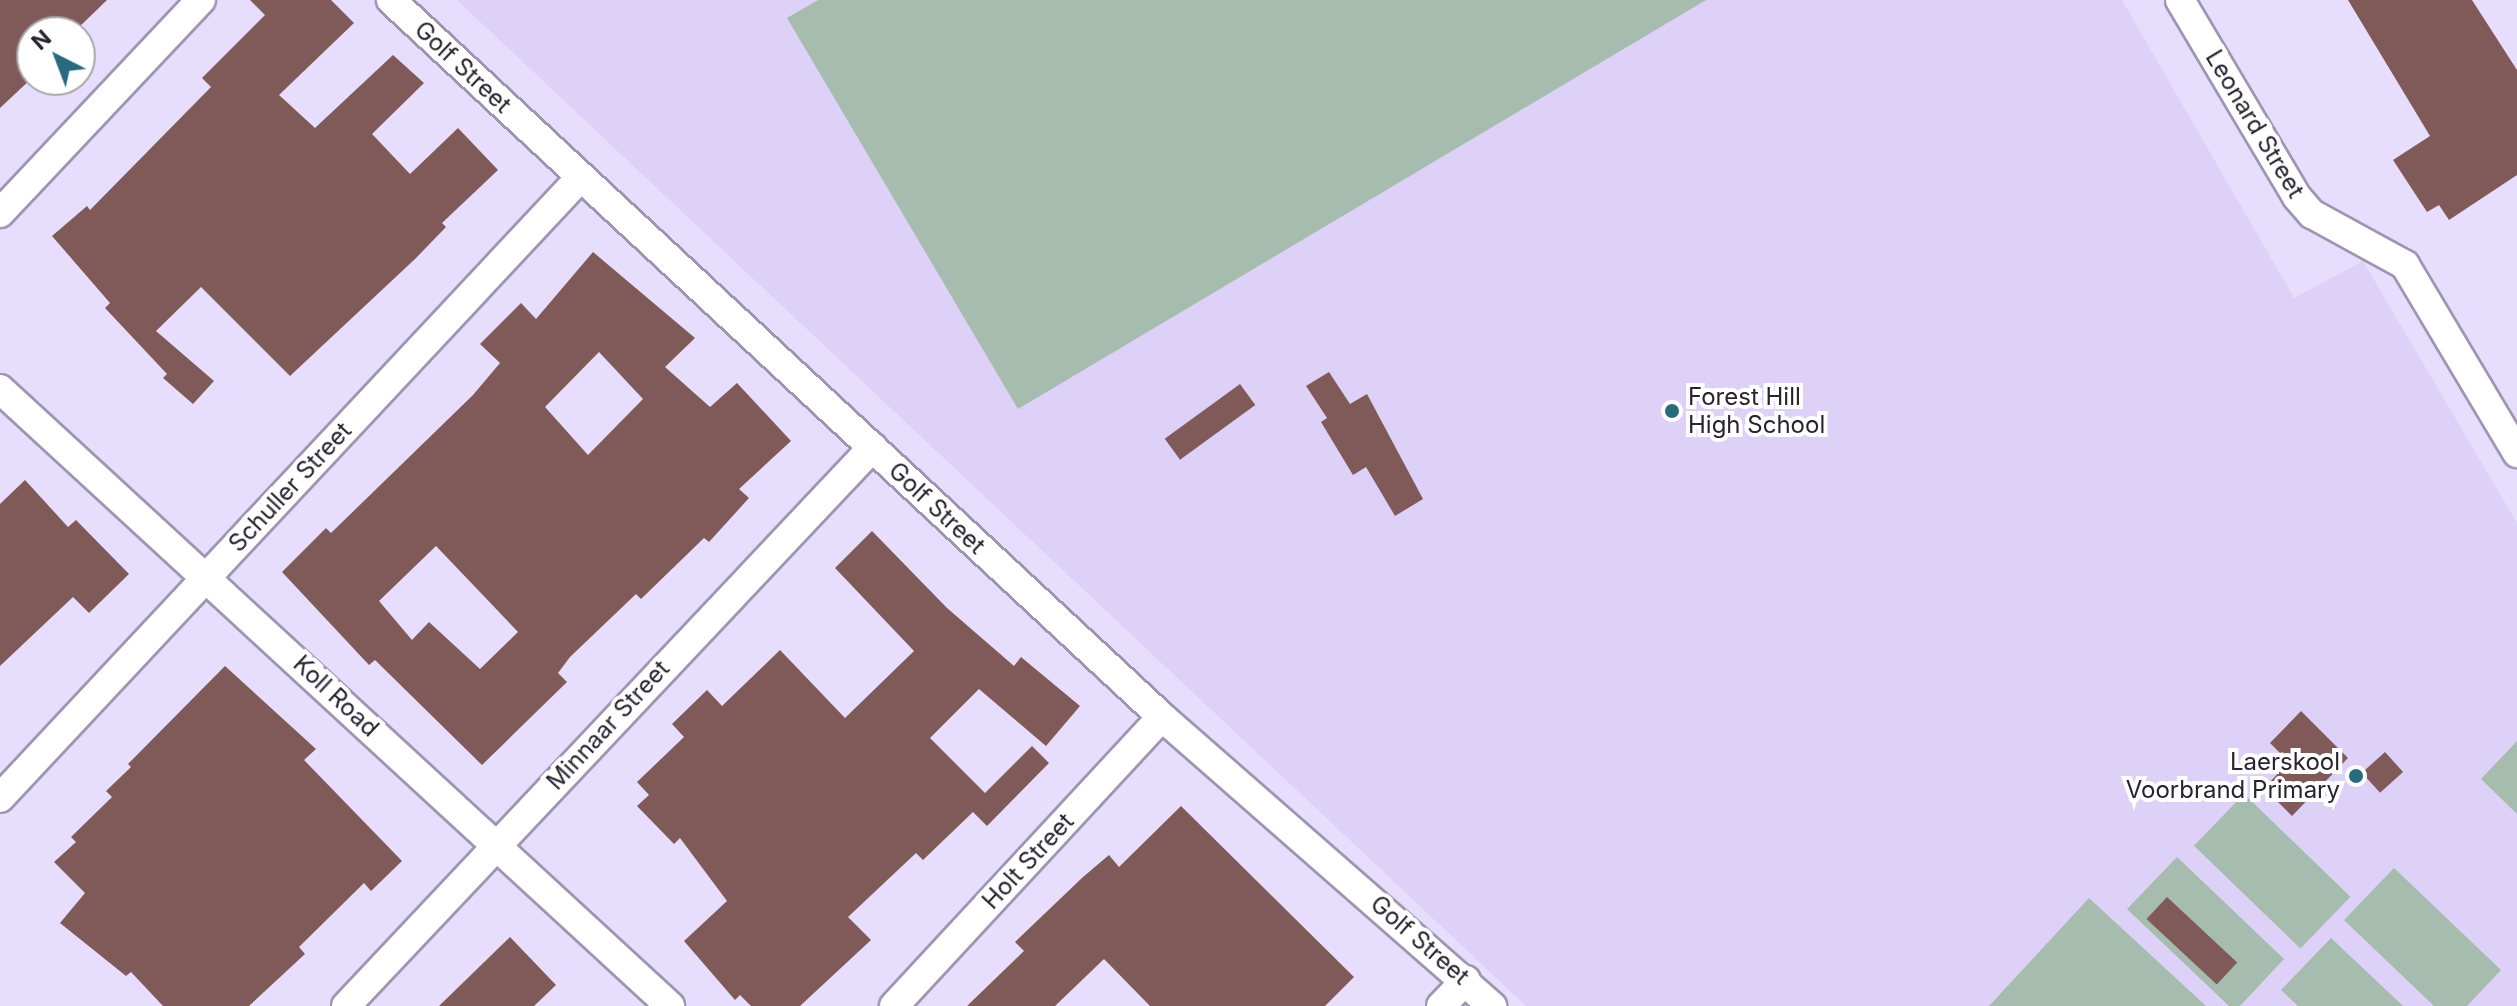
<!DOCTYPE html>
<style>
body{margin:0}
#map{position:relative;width:2517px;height:1006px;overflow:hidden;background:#e7ddfc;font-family:Inter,sans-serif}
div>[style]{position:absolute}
.built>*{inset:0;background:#ded1f7}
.green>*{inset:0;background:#a5bcae;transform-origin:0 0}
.building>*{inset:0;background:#805a58;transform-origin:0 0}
.roads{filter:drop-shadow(2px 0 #9e95b2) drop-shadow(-2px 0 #9e95b2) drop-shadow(0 2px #9e95b2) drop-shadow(0 -2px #9e95b2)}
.minor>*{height:28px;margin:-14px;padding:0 14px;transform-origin:14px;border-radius:14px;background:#fff}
.dots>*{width:22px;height:22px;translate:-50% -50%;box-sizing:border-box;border:4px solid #fff;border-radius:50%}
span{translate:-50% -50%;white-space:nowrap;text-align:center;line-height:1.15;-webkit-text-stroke:8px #fff;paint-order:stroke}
.street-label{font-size:24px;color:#28242f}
.poi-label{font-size:24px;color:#28242f}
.left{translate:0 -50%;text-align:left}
.right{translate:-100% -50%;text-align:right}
.north{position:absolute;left:16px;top:16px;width:80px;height:80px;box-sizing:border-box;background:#fff;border:2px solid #a9a7ac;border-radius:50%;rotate:318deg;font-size:22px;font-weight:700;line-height:32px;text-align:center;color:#28242f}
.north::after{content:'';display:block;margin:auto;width:28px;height:36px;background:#2a6a7f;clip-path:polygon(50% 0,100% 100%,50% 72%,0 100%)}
</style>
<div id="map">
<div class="built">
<div style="clip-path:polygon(457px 0,2122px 0,2294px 298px,2363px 261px,2517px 523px,2517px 1006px,1526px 1006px)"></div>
</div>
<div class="green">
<div style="clip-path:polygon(818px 0,1706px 0,1018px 409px,787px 18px)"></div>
<div style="clip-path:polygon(2517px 741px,2517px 814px,2481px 779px)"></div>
<div style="left:2244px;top:794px;width:148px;height:72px;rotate:44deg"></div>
<div style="clip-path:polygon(2177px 857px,2284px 959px,2240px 1006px,2229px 1006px,2127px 909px)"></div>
<div style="clip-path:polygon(2394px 868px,2501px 970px,2467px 1006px,2434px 1006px,2344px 920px)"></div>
<div style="clip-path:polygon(2089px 898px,2206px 1006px,1989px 1006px)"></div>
<div style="clip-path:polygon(2331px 938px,2403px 1006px,2298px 1006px,2281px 990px)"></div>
</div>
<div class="building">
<div style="clip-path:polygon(0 0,107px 0,74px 32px,32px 32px,32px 78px,0 108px)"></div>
<div style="clip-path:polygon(250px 0,331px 0,354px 23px,279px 95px,315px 128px,393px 55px,424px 83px,372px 134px,410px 174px,458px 128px,498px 170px,442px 223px,446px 227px,415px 259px,290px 376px,201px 287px,156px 331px,214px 381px,193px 404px,163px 378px,167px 374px,105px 308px,110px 303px,52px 236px,87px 206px,90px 210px,211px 87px,202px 78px,265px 15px)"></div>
<div style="clip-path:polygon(2348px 0,2472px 0,2517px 70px,2517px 175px,2449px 220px,2439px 205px,2427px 212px,2393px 160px,2430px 136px)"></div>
<div style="clip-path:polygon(evenodd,593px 252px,695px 338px,665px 367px,710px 407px,737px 383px,791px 441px,739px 489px,749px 498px,709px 542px,704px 538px,641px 599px,636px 594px,570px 657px,558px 673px,567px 682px,482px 765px,375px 660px,369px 665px,282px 572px,326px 528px,331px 533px,473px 395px,500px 363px,480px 344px,521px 303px,536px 319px,593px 252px,599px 352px,643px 399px,588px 455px,545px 407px,599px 352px,593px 252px,436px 546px,518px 632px,480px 669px,429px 622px,412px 640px,379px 601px,436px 546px)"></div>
<div style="clip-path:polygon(1329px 372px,1350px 404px,1367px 394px,1423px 499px,1395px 516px,1366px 467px,1353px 475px,1321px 422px,1327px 418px,1306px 386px)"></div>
<div style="left:1240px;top:384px;width:26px;height:93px;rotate:54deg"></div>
<div style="clip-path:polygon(25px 480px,68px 527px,76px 520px,129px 574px,89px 613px,73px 597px,0 666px,0 504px)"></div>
<div style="clip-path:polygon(872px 531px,947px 608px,1014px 666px,1021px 657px,1080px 706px,1046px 746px,979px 689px,930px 738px,985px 793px,1032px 746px,1049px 763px,987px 826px,973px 812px,923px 860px,916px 853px,848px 917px,871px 940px,800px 1006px,751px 1006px,740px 995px,735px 1000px,684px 941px,727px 901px,680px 838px,674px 844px,637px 806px,649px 795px,637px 782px,684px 737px,672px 724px,707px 690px,722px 706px,780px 650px,845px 718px,914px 651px,835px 568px)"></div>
<div style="clip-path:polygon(225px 666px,316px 749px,304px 760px,402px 861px,371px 891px,364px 883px,299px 947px,305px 954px,249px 1006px,163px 1006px,131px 972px,126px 976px,60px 923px,85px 893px,54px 862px,76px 842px,71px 837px,112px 797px,106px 791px,131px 767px,128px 764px)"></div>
<div style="clip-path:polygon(2301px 711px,2348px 758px,2292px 816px,2264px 788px,2289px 762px,2270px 743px)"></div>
<div style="left:2385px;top:752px;width:27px;height:31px;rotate:48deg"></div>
<div style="clip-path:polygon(1181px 806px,1354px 977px,1325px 1006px,1150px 1006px,1104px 959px,1055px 1006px,967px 1006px,1024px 951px,1015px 942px,1083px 877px,1109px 855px,1119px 867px)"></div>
<div style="left:2167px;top:897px;width:96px;height:30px;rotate:43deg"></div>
<div style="clip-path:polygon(510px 937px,556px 985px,534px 1006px,439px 1006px)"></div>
</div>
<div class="roads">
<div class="minor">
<div style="left:391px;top:0;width:1053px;rotate:42.92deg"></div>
<div style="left:1162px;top:717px;width:439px;rotate:41.2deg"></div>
<div style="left:2180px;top:0;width:229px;rotate:59.3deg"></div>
<div style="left:2297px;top:197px;width:23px;rotate:49deg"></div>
<div style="left:2312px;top:214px;width:106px;rotate:28.7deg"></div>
<div style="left:2405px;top:265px;width:219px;rotate:59.2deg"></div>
<div style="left:0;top:213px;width:293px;rotate:-46.7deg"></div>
<div style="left:0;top:389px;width:911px;rotate:42.64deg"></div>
<div style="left:0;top:798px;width:850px;rotate:-46.91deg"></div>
<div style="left:346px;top:1006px;width:768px;rotate:-46.69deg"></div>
<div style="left:894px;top:1006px;width:394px;rotate:-47.2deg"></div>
<div style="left:1441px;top:1006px;width:36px;rotate:-46deg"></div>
</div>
</div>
<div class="dots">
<div style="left:1672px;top:411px;background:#2a6a7f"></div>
<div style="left:2356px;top:776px;background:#2a6a7f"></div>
</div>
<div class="street-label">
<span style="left:463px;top:67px;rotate:43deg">Golf Street</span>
<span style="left:2255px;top:124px;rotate:59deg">Leonard Street</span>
<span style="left:290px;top:487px;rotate:-47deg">Schuller Street</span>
<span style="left:937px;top:508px;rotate:43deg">Golf Street</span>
<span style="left:336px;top:696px;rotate:43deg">Koll Road</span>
<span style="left:608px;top:725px;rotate:-47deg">Minnaar Street</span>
<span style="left:1028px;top:861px;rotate:-47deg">Holt Street</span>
<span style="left:1420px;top:940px;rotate:41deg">Golf Street</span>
</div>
<div class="poi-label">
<span class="left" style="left:1688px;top:411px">Forest Hill<br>High School</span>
<span class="right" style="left:2340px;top:776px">Laerskool<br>Voorbrand Primary</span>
</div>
<div class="north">N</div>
</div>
